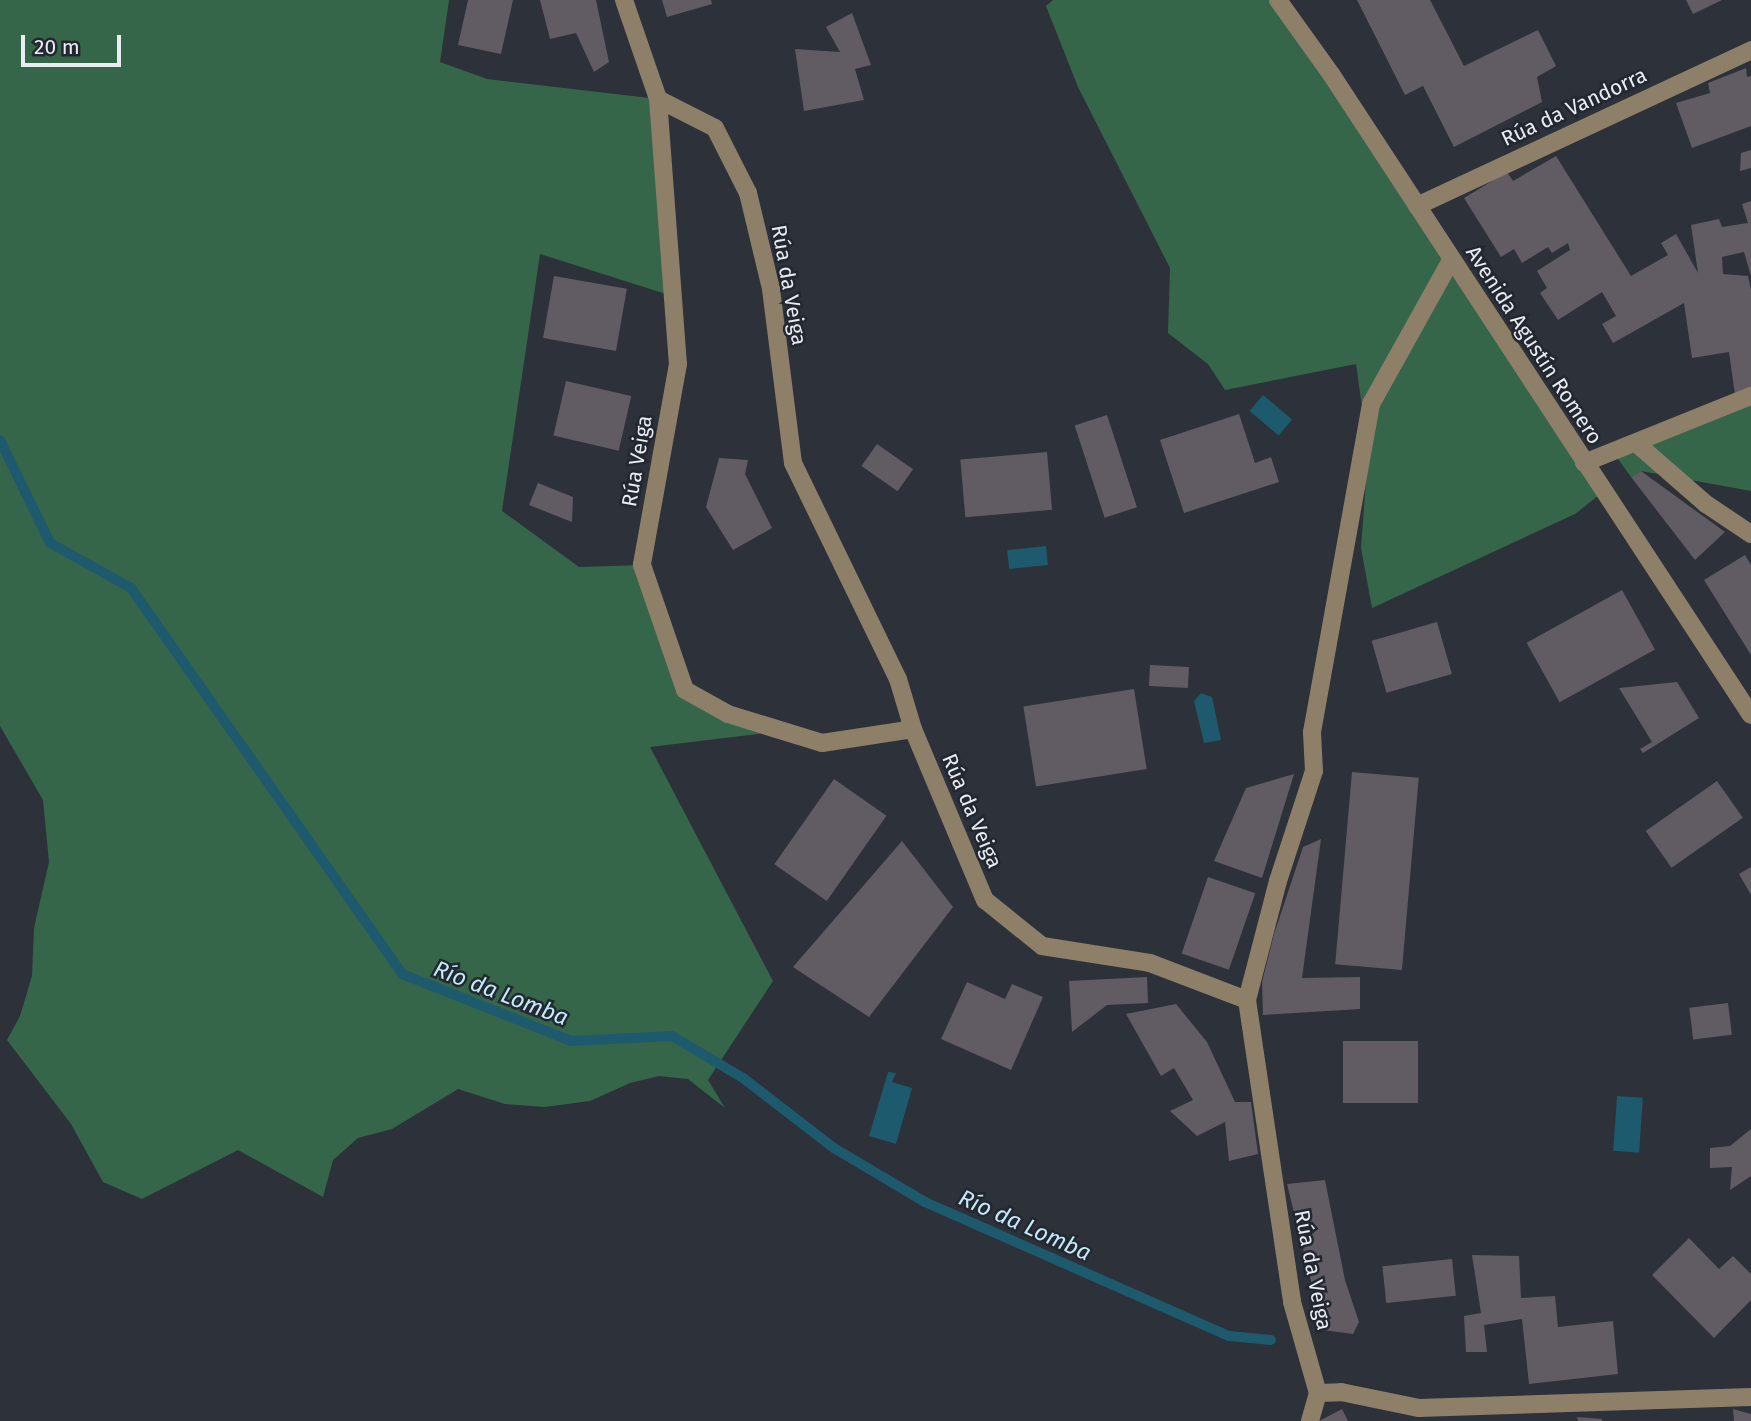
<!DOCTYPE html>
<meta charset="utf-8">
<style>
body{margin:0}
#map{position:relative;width:1751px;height:1421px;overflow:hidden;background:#2d313a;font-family:"Fira Sans",sans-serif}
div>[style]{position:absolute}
.green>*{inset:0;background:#366649}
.water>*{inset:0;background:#1d5a6e;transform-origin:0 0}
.stream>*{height:10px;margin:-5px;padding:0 5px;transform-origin:5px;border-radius:5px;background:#1d5a6e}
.building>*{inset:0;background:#615b64;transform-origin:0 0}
.minor>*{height:18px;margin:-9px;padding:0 9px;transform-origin:9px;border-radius:9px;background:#8e7f68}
span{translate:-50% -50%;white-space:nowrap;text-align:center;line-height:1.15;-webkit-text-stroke:5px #232830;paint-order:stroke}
.street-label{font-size:21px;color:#e9ecf1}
.water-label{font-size:23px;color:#c2eaf9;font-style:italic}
.scale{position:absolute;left:21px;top:35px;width:100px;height:32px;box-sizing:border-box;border:4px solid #e9ecf1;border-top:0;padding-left:9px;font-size:21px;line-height:24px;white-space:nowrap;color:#e9ecf1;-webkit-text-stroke:5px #232830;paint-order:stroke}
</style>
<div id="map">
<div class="green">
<div style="clip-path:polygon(0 0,449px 0,440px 62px,487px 79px,658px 99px,666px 294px,540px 254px,502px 511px,579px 567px,642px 565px,685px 690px,782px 731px,650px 747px,773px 981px,708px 1080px,725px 1108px,688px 1079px,659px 1076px,630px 1083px,590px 1101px,545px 1107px,505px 1104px,458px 1089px,392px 1129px,358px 1138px,333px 1160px,323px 1197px,238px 1150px,142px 1199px,103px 1182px,71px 1124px,7px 1040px,20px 1016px,32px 976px,34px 928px,49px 862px,43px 800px,0 726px)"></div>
<div style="clip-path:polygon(1053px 0,1277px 0,1603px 492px,1575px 514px,1372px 608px,1361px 548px,1371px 413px,1366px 435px,1356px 364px,1225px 390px,1208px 364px,1168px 333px,1170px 268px,1078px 87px,1046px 6px)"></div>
<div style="clip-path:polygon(1751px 396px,1751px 491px,1641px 471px,1631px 477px,1613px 452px)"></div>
</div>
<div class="water">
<div style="left:1263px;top:395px;width:38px;height:21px;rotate:40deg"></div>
<div style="left:1046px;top:546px;width:19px;height:39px;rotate:84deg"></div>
<div style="clip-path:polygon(1201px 693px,1212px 697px,1221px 740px,1204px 743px,1194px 701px)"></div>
<div style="clip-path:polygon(888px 1072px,896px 1073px,892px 1082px,912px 1088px,896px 1144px,869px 1136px)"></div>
<div style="left:1617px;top:1096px;width:26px;height:55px;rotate:4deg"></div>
</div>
<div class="stream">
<div style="left:0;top:440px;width:114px;rotate:64.1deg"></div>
<div style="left:50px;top:543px;width:93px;rotate:29.1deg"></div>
<div style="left:131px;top:588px;width:472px;rotate:54.9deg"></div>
<div style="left:402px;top:974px;width:182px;rotate:21.6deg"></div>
<div style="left:571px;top:1041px;width:101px;rotate:-2.8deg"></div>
<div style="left:672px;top:1036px;width:82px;rotate:30.6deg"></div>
<div style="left:743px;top:1078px;width:115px;rotate:37.6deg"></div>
<div style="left:834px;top:1148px;width:106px;rotate:30.7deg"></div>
<div style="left:925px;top:1202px;width:332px;rotate:23.8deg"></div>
<div style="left:1229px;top:1336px;width:42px;rotate:5.4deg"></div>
</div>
<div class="building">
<div style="clip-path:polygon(468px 0,513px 0,501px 54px,458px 45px)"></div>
<div style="clip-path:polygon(540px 0,596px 0,609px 62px,594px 72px,576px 33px,550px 39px)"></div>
<div style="clip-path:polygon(662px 0,711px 0,712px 4px,667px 17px)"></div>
<div style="clip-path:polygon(1357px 0,1430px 0,1464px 66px,1538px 30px,1556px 66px,1537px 77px,1542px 102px,1454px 147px,1423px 86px,1405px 95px)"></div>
<div style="clip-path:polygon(1686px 0,1722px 0,1693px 14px)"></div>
<div style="clip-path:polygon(852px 13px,871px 65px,855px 69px,864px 100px,804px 111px,795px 49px,840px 52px,826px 27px)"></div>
<div style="clip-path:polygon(1746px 68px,1747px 77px,1751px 76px,1751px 126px,1692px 148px,1676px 103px,1710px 93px,1708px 83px)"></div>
<div style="clip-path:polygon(1751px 150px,1751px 168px,1740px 171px,1741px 153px)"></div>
<div style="clip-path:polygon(1556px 156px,1631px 276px,1668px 255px,1661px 243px,1676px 234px,1698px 273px,1691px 225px,1719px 219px,1722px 227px,1748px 223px,1742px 204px,1751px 201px,1751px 276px,1744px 252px,1722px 257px,1723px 274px,1748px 276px,1751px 290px,1751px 389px,1735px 395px,1729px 352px,1692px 358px,1684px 303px,1613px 343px,1602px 324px,1616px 316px,1602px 292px,1558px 320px,1540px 293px,1547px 288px,1537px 271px,1570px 250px,1568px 243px,1552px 253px,1548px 247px,1522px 263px,1514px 249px,1501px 257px,1464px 198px,1507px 172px,1513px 181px)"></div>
<div style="left:554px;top:276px;width:74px;height:63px;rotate:10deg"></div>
<div style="left:566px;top:381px;width:67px;height:56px;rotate:13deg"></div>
<div style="clip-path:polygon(1239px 414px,1255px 463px,1271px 457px,1279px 482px,1184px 513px,1160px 440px)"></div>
<div style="left:1107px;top:415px;width:97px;height:34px;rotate:72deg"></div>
<div style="left:877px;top:444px;width:44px;height:27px;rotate:35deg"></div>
<div style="left:1047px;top:452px;width:58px;height:87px;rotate:85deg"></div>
<div style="clip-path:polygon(719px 458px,748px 460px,745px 474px,772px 528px,733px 550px,706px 507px)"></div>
<div style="clip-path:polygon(1641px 471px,1725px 532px,1695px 560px,1631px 477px)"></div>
<div style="clip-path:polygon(538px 483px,573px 497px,572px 522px,529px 505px)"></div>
<div style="clip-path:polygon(1745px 555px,1751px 565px,1751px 655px,1704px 580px)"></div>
<div style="left:1622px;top:590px;width:68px;height:109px;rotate:61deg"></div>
<div style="left:1437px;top:622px;width:54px;height:68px;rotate:74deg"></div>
<div style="left:1150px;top:665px;width:39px;height:21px;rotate:3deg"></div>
<div style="clip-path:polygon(1677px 682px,1699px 718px,1643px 753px,1640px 749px,1652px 742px,1619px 688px)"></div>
<div style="left:1134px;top:689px;width:81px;height:112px;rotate:81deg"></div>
<div style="left:1352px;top:772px;width:67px;height:193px;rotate:5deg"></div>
<div style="clip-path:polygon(1294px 774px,1262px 878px,1214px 861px,1246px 788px)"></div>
<div style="left:834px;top:779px;width:64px;height:104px;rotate:35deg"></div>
<div style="left:1717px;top:781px;width:45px;height:87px;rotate:55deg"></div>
<div style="clip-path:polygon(1321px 839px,1302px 978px,1360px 977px,1360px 1009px,1263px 1015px,1262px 982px,1274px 934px,1303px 847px)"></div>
<div style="clip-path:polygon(902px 841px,953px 907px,869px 1017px,793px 967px)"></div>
<div style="clip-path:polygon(1751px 867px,1751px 895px,1739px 874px)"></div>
<div style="left:1208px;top:877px;width:50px;height:81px;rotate:19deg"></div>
<div style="clip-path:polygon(1147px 977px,1148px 1003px,1107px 1005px,1072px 1032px,1069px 981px)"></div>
<div style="clip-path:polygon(967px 982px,1005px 999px,1012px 984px,1043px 997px,1011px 1070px,941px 1039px)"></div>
<div style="left:1728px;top:1003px;width:32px;height:39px;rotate:83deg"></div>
<div style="clip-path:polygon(1176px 1004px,1207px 1042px,1235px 1102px,1251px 1102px,1258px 1154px,1229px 1161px,1225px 1122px,1197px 1136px,1170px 1111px,1193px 1100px,1174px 1068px,1161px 1076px,1126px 1014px)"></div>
<div style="left:1343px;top:1041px;width:75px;height:62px"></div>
<div style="clip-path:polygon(1751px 1129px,1751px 1176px,1730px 1190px,1732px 1167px,1710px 1168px,1710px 1148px,1730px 1146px)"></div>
<div style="clip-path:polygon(1325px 1180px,1345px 1280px,1359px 1322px,1353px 1334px,1323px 1330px,1287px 1184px)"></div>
<div style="clip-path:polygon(1689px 1238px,1719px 1269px,1733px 1256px,1751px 1274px,1751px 1300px,1714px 1338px,1652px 1275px)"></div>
<div style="clip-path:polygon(1472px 1255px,1519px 1256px,1521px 1298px,1555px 1296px,1558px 1327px,1613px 1321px,1618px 1374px,1529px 1384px,1522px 1319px,1484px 1325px,1487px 1352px,1466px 1352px,1464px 1316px,1481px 1313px)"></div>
<div style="left:1452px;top:1259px;width:37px;height:70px;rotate:84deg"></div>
<div style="clip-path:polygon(1342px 1409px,1348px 1421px,1319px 1421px)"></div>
<div style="clip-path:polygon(1733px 1409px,1751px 1414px,1751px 1421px,1734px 1421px)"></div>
<div style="clip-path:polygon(1577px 1417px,1602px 1419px,1602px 1421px,1578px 1421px)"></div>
</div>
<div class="minor">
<div style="left:624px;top:0;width:105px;rotate:71deg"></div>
<div style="left:658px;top:99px;width:266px;rotate:85.7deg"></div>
<div style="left:678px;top:364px;width:204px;rotate:100.2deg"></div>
<div style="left:642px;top:565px;width:132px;rotate:71deg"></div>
<div style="left:685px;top:690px;width:49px;rotate:29.2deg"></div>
<div style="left:728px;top:714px;width:98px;rotate:17.1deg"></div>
<div style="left:822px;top:743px;width:92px;rotate:-8.7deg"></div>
<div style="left:1278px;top:0;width:91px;rotate:54.4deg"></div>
<div style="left:1331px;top:74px;width:766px;rotate:56.77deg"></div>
<div style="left:658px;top:99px;width:64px;rotate:27deg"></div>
<div style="left:715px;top:128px;width:73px;rotate:63.1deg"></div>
<div style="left:748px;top:193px;width:99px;rotate:76.5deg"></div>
<div style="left:771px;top:289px;width:175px;rotate:82.8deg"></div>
<div style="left:793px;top:463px;width:240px;rotate:64.1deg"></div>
<div style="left:898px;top:679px;width:52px;rotate:73.3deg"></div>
<div style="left:913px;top:729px;width:186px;rotate:67.2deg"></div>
<div style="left:985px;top:900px;width:73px;rotate:38.9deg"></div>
<div style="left:1042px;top:946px;width:109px;rotate:8.9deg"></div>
<div style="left:1150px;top:963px;width:104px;rotate:20.9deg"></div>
<div style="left:1247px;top:1000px;width:305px;rotate:81.5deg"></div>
<div style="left:1292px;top:1302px;width:95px;rotate:74.1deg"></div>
<div style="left:1318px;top:1393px;width:29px;rotate:106deg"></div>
<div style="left:1417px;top:206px;width:369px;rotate:-25deg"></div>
<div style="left:1636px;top:443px;width:93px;rotate:41.1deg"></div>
<div style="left:1706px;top:504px;width:54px;rotate:33.7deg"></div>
<div style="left:1584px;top:463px;width:180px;rotate:-21.9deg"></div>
<div style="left:1247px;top:1000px;width:123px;rotate:-75.4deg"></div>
<div style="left:1278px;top:881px;width:116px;rotate:-71.9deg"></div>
<div style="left:1314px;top:771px;width:39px;rotate:-93deg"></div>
<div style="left:1312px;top:732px;width:333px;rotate:-79.8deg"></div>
<div style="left:1371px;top:404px;width:165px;rotate:-60.9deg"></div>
<div style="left:1318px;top:1393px;width:23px;rotate:-2deg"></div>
<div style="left:1341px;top:1392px;width:80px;rotate:11.6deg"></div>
<div style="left:1419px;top:1408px;width:332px;rotate:-1.9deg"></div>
</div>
<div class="street-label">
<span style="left:1574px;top:107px;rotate:-25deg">Rúa da Vandorra</span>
<span style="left:789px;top:285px;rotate:80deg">Rúa da Veiga</span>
<span style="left:1534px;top:345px;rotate:57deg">Avenida Agustín Romero</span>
<span style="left:637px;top:461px;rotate:-80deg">Rúa Veiga</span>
<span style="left:972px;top:811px;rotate:67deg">Rúa da Veiga</span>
<span style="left:1313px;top:1270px;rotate:79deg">Rúa da Veiga</span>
</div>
<div class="water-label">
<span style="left:501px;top:993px;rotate:21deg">Río da Lomba</span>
<span style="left:1025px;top:1225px;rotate:24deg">Río da Lomba</span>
</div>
<div class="scale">20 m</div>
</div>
